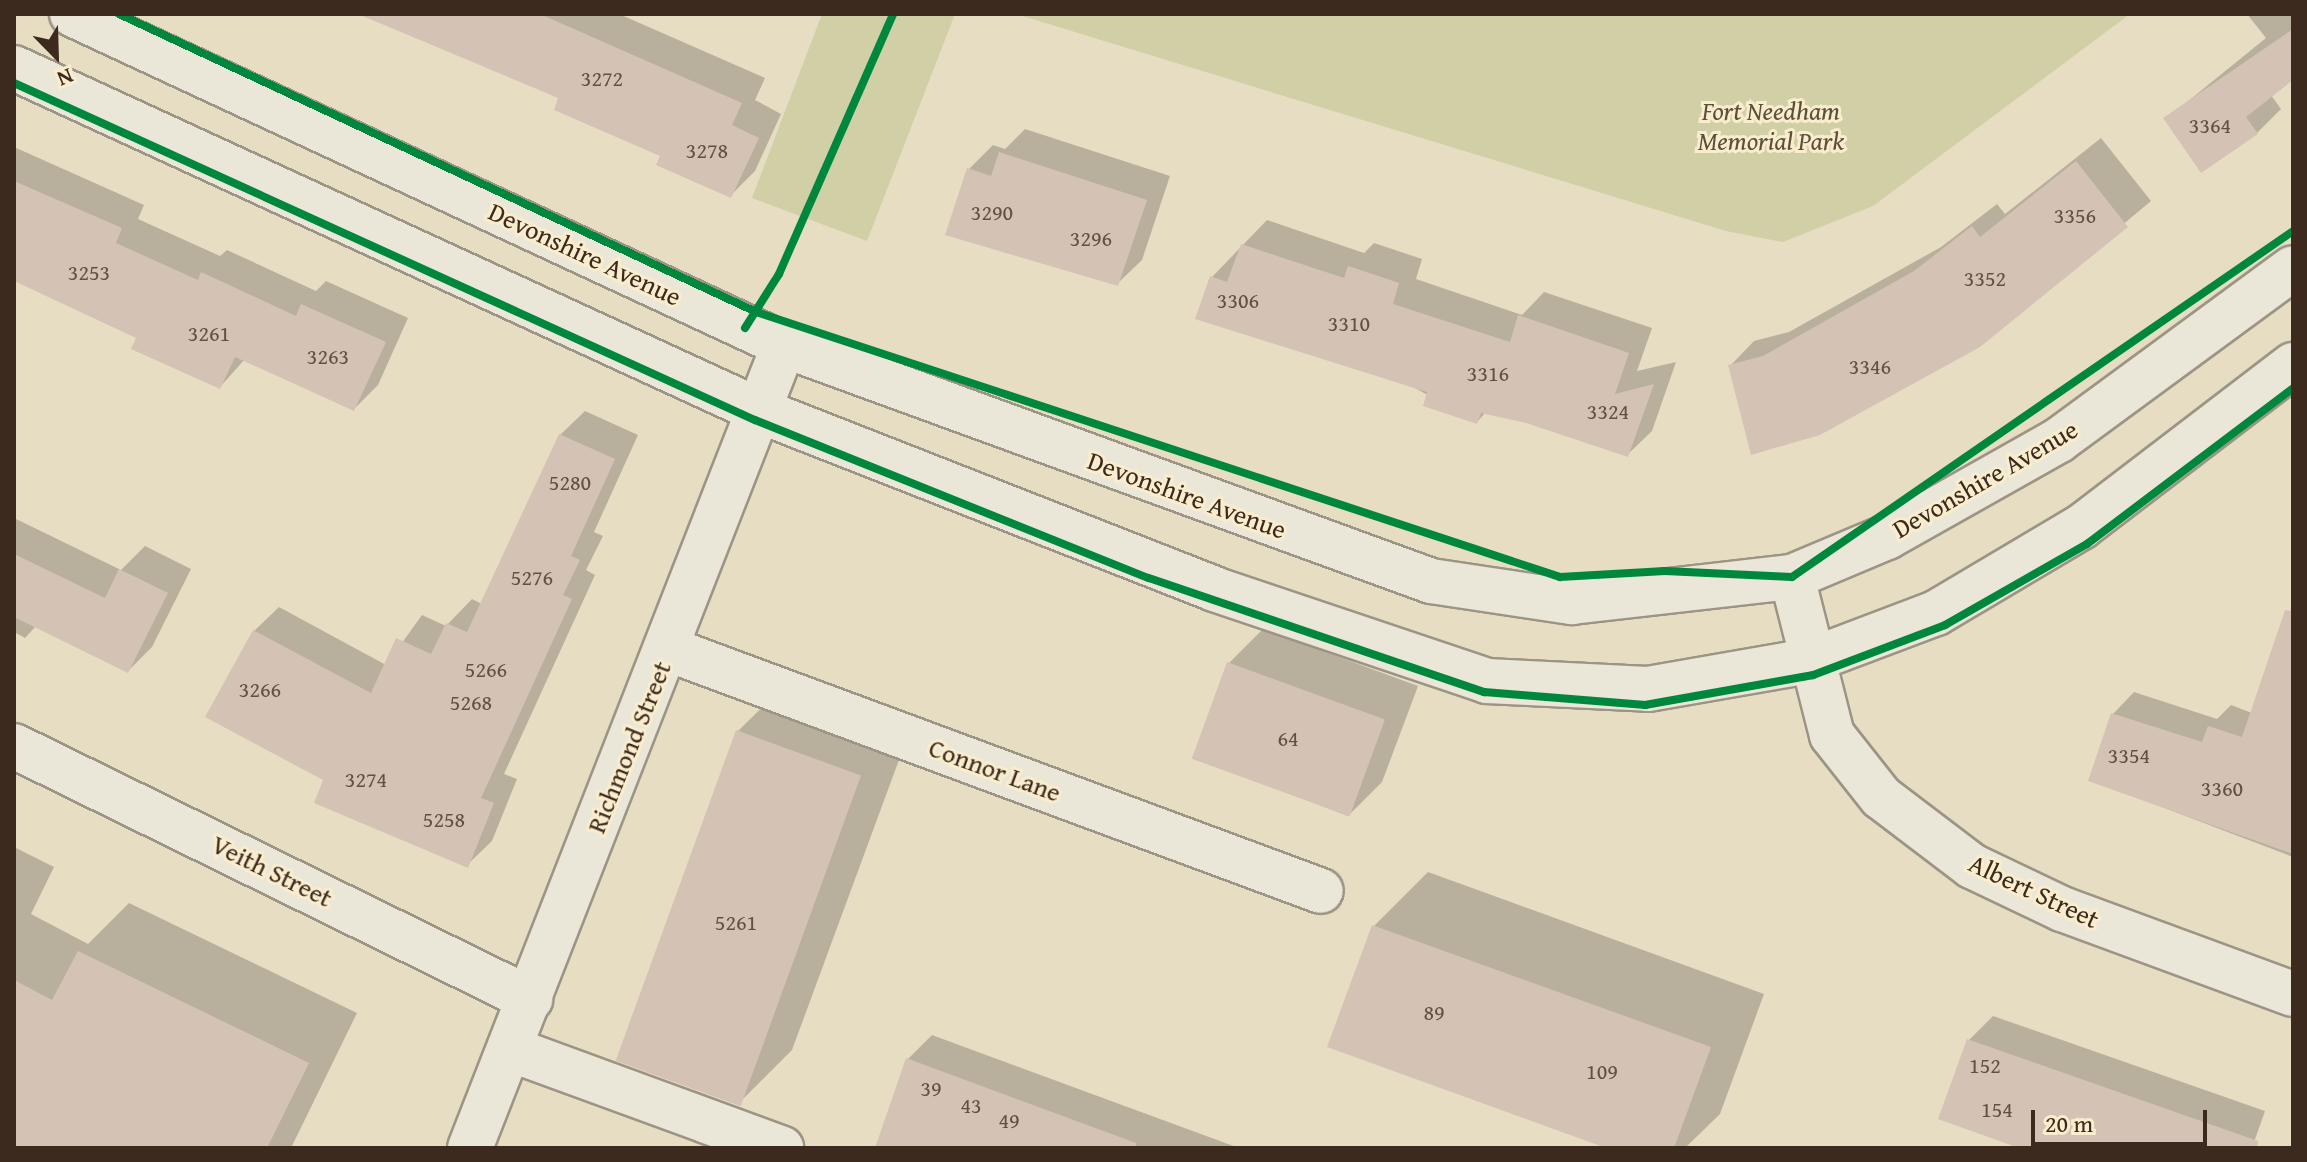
<!DOCTYPE html>
<style>
body{margin:0}
#map{position:relative;width:2307px;height:1162px;overflow:hidden;background:#e7ddc3;font-family:"Gentium Book Plus",serif}
div>[style]{position:absolute}
.green>*{inset:0;background:#d0cfa5}
.shadow>*{inset:0;background:#0003}
.building>*{inset:0;background:#d4c3b4;transform-origin:0 0}
.roads{filter:drop-shadow(2px 0 #9c9484) drop-shadow(-2px 0 #9c9484) drop-shadow(0 2px #9c9484) drop-shadow(0 -2px #9c9484)}
.minor>*{height:44px;margin:-22px;padding:0 22px;transform-origin:22px;border-radius:22px;background:#eae6d8}
.cycleway>*{height:8px;margin:-4px;padding:0 4px;transform-origin:4px;border-radius:4px;background:#00873e}
span{translate:-50% -50%;white-space:nowrap;text-align:center;line-height:1.15;-webkit-text-stroke:6px #f9edce;paint-order:stroke}
.number-label{font-size:22px;color:#635044}
.number-label span{-webkit-text-stroke-width:0}
.park-label{font-size:26px;color:#5d503a;font-style:italic}
.street-label{font-size:26px;color:#3d2a1e}
.frame{position:absolute;inset:0;border:16px solid #3d2a1e;pointer-events:none}
.north{position:absolute;left:16px;top:16px;width:80px;height:80px;-webkit-text-stroke:6px #f9edce;paint-order:stroke;rotate:157deg;font-size:22px;font-weight:700;line-height:32px;text-align:center;color:#3d2a1e}
.north::after{content:'';display:block;margin:auto;width:28px;height:36px;background:#3d2a1e;clip-path:polygon(50% 0,100% 100%,50% 72%,0 100%)}
.scale{position:absolute;left:2031px;top:1110px;width:176px;height:36px;box-sizing:border-box;border:4px solid #3d2a1e;border-top:0;padding-left:10px;font-size:24px;line-height:28px;white-space:nowrap;color:#3d2a1e;-webkit-text-stroke:6px #f9edce;paint-order:stroke}
</style>
<div id="map">
<div class="green">
<div style="clip-path:polygon(822px 14px,955px 14px,867px 241px,752px 198px)"></div>
<div style="clip-path:polygon(1016px 14px,2130px 14px,1873px 206px,1783px 242px,1726px 231px)"></div>
</div>
<div class="shadow">
<div style="clip-path:polygon(364px 14px,619px 14px,765px 78px,755px 100px,781px 114px,755px 171px,730px 196px,561px 97px)"></div>
<div style="clip-path:polygon(2247px 14px,2293px 14px,2293px 77px,2271px 95px,2281px 109px,2257px 133px,2166px 119px,2266px 38px)"></div>
<div style="clip-path:polygon(1025px 129px,1170px 176px,1142px 260px,1117px 284px,969px 169px,993px 145px,1005px 149px)"></div>
<div style="clip-path:polygon(2101px 138px,2151px 201px,1979px 345px,1730px 366px,1754px 341px,1789px 332px,1941px 247px,1997px 204px,2005px 214px)"></div>
<div style="clip-path:polygon(14px 147px,144px 205px,138px 219px,220px 256px,227px 250px,316px 291px,326px 281px,408px 318px,378px 385px,354px 409px,245px 359px,220px 387px,139px 337px,14px 279px)"></div>
<div style="clip-path:polygon(1267px 220px,1364px 253px,1374px 243px,1422px 259px,1416px 279px,1522px 315px,1544px 292px,1652px 328px,1637px 371px,1676px 362px,1652px 431px,1627px 455px,1527px 421px,1486px 412px,1477px 422px,1212px 277px)"></div>
<div style="clip-path:polygon(585px 411px,638px 435px,594px 532px,603px 536px,586px 570px,595px 575px,504px 774px,517px 779px,492px 841px,467px 865px,326px 780px,254px 631px,279px 607px,386px 665px,422px 615px,446px 626px,472px 599px,482px 604px,560px 435px)"></div>
<div style="clip-path:polygon(14px 518px,121px 570px,145px 546px,191px 569px,152px 647px,128px 671px,36px 626px,25px 638px,14px 632px)"></div>
<div style="clip-path:polygon(2293px 618px,2293px 857px,2091px 780px,2113px 714px,2134px 692px,2217px 719px,2231px 705px,2252px 713px)"></div>
<div style="clip-path:polygon(1263px 629px,1418px 686px,1382px 782px,1348px 816px,1193px 757px,1229px 663px)"></div>
<div style="clip-path:polygon(792px 678px,913px 722px,792px 1050px,738px 1104px,738px 731px)"></div>
<div style="clip-path:polygon(14px 847px,54px 867px,31px 914px,88px 944px,129px 903px,357px 1013px,291px 1148px,14px 1148px)"></div>
<div style="clip-path:polygon(1428px 872px,1764px 994px,1720px 1114px,1685px 1148px,1612px 1148px,1374px 926px)"></div>
<div style="clip-path:polygon(1993px 1016px,2265px 1111px,2252px 1148px,2025px 1148px,1969px 1040px)"></div>
<div style="clip-path:polygon(932px 1035px,1239px 1148px,904px 1148px,880px 1139px,908px 1059px)"></div>
</div>
<div class="building">
<div style="clip-path:polygon(358px 14px,540px 14px,742px 103px,732px 125px,759px 138px,731px 198px,656px 165px,660px 156px,554px 110px,558px 98px)"></div>
<div style="clip-path:polygon(2293px 29px,2293px 80px,2246px 117px,2258px 134px,2201px 173px,2163px 118px)"></div>
<div style="clip-path:polygon(999px 152px,1147px 200px,1118px 286px,945px 235px,967px 168px,991px 176px)"></div>
<div style="clip-path:polygon(2076px 161px,2128px 227px,1980px 347px,1820px 435px,1751px 455px,1728px 365px,1763px 356px,1914px 271px,1972px 226px,1980px 237px)"></div>
<div style="clip-path:polygon(14px 181px,122px 228px,116px 243px,198px 280px,201px 272px,296px 316px,301px 304px,386px 342px,354px 411px,235px 357px,220px 389px,131px 349px,136px 338px,14px 281px)"></div>
<div style="clip-path:polygon(1241px 244px,1344px 278px,1348px 266px,1399px 283px,1393px 304px,1510px 342px,1518px 315px,1629px 353px,1615px 394px,1654px 384px,1628px 457px,1526px 423px,1481px 413px,1477px 424px,1423px 406px,1427px 392px,1195px 319px,1210px 276px,1227px 282px)"></div>
<div style="clip-path:polygon(559px 434px,615px 459px,571px 556px,580px 560px,563px 595px,572px 599px,481px 798px,494px 803px,468px 868px,314px 803px,323px 780px,205px 717px,253px 630px,371px 693px,396px 638px,431px 654px,446px 623px,467px 632px)"></div>
<div style="clip-path:polygon(14px 554px,105px 598px,119px 569px,168px 593px,128px 673px,14px 617px)"></div>
<div style="clip-path:polygon(2285px 610px,2293px 611px,2293px 854px,2088px 781px,2111px 713px,2202px 742px,2208px 726px,2242px 737px)"></div>
<div style="left:1227px;top:662px;width:168px;height:103px;rotate:20deg"></div>
<div style="left:736px;top:730px;width:133px;height:352px;rotate:20deg"></div>
<div style="clip-path:polygon(1372px 925px,1711px 1047px,1674px 1148px,1606px 1148px,1327px 1047px)"></div>
<div style="clip-path:polygon(78px 951px,309px 1063px,267px 1148px,14px 1148px,14px 980px,52px 1000px)"></div>
<div style="clip-path:polygon(1967px 1039px,2258px 1141px,2257px 1148px,2019px 1148px,1938px 1119px)"></div>
<div style="clip-path:polygon(906px 1058px,1136px 1143px,1136px 1148px,875px 1148px)"></div>
</div>
<div class="roads">
<div class="minor">
<div style="left:72px;top:14px;width:785px;rotate:24.93deg"></div>
<div style="left:784px;top:345px;width:689px;rotate:20.04deg"></div>
<div style="left:1431px;top:581px;width:143px;rotate:8.5deg"></div>
<div style="left:1572px;top:602px;width:221px;rotate:-6.5deg"></div>
<div style="left:1792px;top:577px;width:103px;rotate:-22.8deg"></div>
<div style="left:1887px;top:537px;width:197px;rotate:-29.4deg"></div>
<div style="left:2059px;top:440px;width:290px;rotate:-36.3deg"></div>
<div style="left:14px;top:68px;width:819px;rotate:24.69deg"></div>
<div style="left:758px;top:410px;width:490px;rotate:21.4deg"></div>
<div style="left:1214px;top:589px;width:288px;rotate:18.6deg"></div>
<div style="left:1487px;top:681px;width:161px;rotate:2.8deg"></div>
<div style="left:1648px;top:689px;width:163px;rotate:-9.9deg"></div>
<div style="left:1809px;top:661px;width:136px;rotate:-20.7deg"></div>
<div style="left:1936px;top:613px;width:169px;rotate:-30.7deg"></div>
<div style="left:2081px;top:527px;width:267px;rotate:-37.4deg"></div>
<div style="left:1792px;top:577px;width:163px;rotate:75.8deg"></div>
<div style="left:1832px;top:735px;width:79px;rotate:51.7deg"></div>
<div style="left:1881px;top:797px;width:114px;rotate:37.2deg"></div>
<div style="left:1972px;top:866px;width:100px;rotate:25.5deg"></div>
<div style="left:2062px;top:909px;width:246px;rotate:20.2deg"></div>
<div style="left:668px;top:649px;width:696px;rotate:20.33deg"></div>
<div style="left:14px;top:746px;width:575px;rotate:26.12deg"></div>
<div style="left:510px;top:1049px;width:289px;rotate:20.1deg"></div>
<div style="left:470px;top:1148px;width:862px;rotate:-68.64deg"></div>
</div>
</div>
<div class="cycleway">
<div style="left:119px;top:14px;width:703px;rotate:25.07deg"></div>
<div style="left:756px;top:312px;width:847px;rotate:18.24deg"></div>
<div style="left:1560px;top:577px;width:105px;rotate:-3.3deg"></div>
<div style="left:1665px;top:571px;width:127px;rotate:2.7deg"></div>
<div style="left:1792px;top:577px;width:609px;rotate:-34.63deg"></div>
<div style="left:14px;top:83px;width:814px;rotate:24.46deg"></div>
<div style="left:755px;top:420px;width:424px;rotate:21.9deg"></div>
<div style="left:1149px;top:578px;width:354px;rotate:18.8deg"></div>
<div style="left:1484px;top:692px;width:162px;rotate:4.6deg"></div>
<div style="left:1645px;top:705px;width:171px;rotate:-10.1deg"></div>
<div style="left:1813px;top:675px;width:141px;rotate:-20.7deg"></div>
<div style="left:1945px;top:625px;width:163px;rotate:-29.7deg"></div>
<div style="left:2087px;top:544px;width:258px;rotate:-37.1deg"></div>
<div style="left:745px;top:328px;width:64px;rotate:-57.8deg"></div>
<div style="left:779px;top:274px;width:284px;rotate:-66.3deg"></div>
</div>
<div class="number-label">
<span style="left:602px;top:79px">3272</span>
<span style="left:2210px;top:126px">3364</span>
<span style="left:707px;top:151px">3278</span>
<span style="left:992px;top:213px">3290</span>
<span style="left:2075px;top:216px">3356</span>
<span style="left:1091px;top:239px">3296</span>
<span style="left:89px;top:273px">3253</span>
<span style="left:1985px;top:279px">3352</span>
<span style="left:1238px;top:301px">3306</span>
<span style="left:1349px;top:324px">3310</span>
<span style="left:209px;top:334px">3261</span>
<span style="left:328px;top:357px">3263</span>
<span style="left:1870px;top:367px">3346</span>
<span style="left:1488px;top:374px">3316</span>
<span style="left:1608px;top:412px">3324</span>
<span style="left:570px;top:483px">5280</span>
<span style="left:532px;top:578px">5276</span>
<span style="left:486px;top:670px">5266</span>
<span style="left:260px;top:690px">3266</span>
<span style="left:471px;top:703px">5268</span>
<span style="left:1288px;top:739px">64</span>
<span style="left:2129px;top:756px">3354</span>
<span style="left:366px;top:780px">3274</span>
<span style="left:2222px;top:789px">3360</span>
<span style="left:444px;top:820px">5258</span>
<span style="left:736px;top:923px">5261</span>
<span style="left:1434px;top:1013px">89</span>
<span style="left:1985px;top:1066px">152</span>
<span style="left:1602px;top:1072px">109</span>
<span style="left:931px;top:1089px">39</span>
<span style="left:971px;top:1106px">43</span>
<span style="left:1997px;top:1110px">154</span>
<span style="left:1009px;top:1121px">49</span>
</div>
<div class="park-label">
<span style="left:1771px;top:126px">Fort Needham<br>Memorial Park</span>
</div>
<div class="street-label">
<span style="left:585px;top:254px;rotate:25deg">Devonshire Avenue</span>
<span style="left:1985px;top:479px;rotate:-30deg">Devonshire Avenue</span>
<span style="left:1187px;top:495px;rotate:20deg">Devonshire Avenue</span>
<span style="left:629px;top:747px;rotate:-68deg">Richmond Street</span>
<span style="left:995px;top:770px;rotate:20deg">Connor Lane</span>
<span style="left:272px;top:871px;rotate:26deg">Veith Street</span>
<span style="left:2034px;top:891px;rotate:25deg">Albert Street</span>
</div>
<div class="frame"></div>
<div class="north">N</div>
<div class="scale">20 m</div>
</div>
